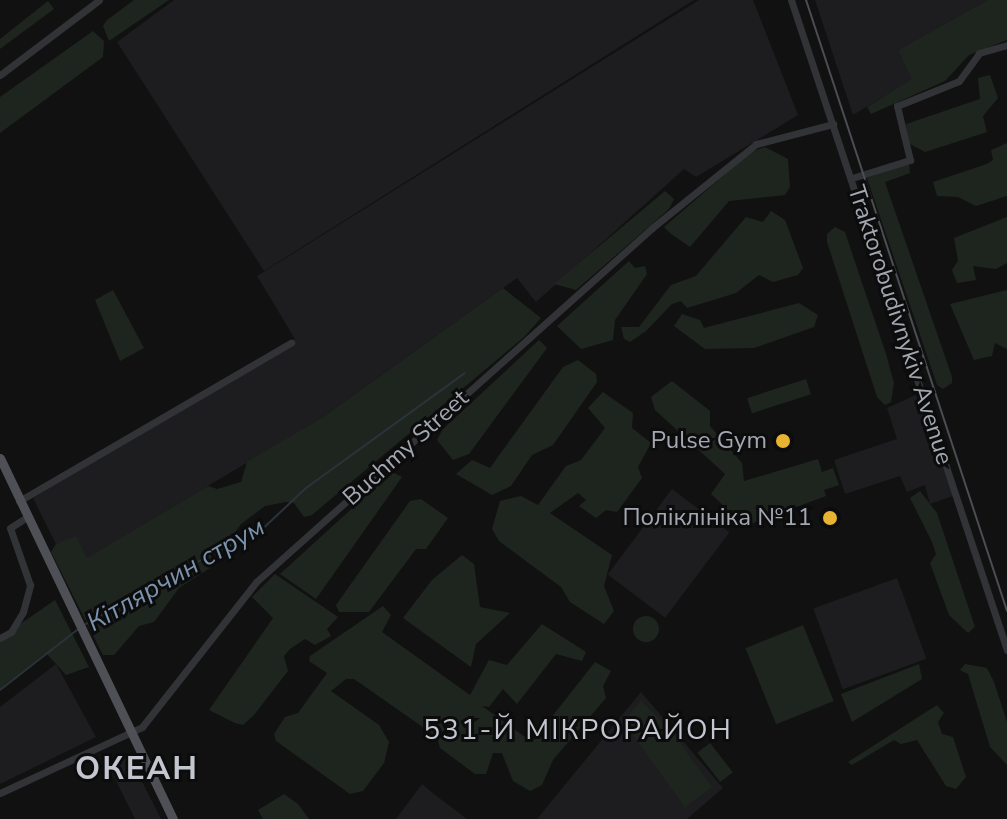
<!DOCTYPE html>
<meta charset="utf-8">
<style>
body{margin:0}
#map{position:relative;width:1007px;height:819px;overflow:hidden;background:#111112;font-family:"Nunito Sans",sans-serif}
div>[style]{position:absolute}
.built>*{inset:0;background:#1d1d1f;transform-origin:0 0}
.green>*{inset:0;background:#1e251f;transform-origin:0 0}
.round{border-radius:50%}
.stream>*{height:2px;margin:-1px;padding:0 1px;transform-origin:1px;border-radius:1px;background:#2b333a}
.minor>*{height:7px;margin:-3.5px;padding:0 3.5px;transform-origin:3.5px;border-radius:3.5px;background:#323337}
.major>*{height:9px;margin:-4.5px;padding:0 4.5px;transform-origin:4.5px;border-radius:4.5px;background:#4e5056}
.tram>*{height:2px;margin:-1px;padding:0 1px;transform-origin:1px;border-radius:1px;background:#4b4d52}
.dots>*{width:22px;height:22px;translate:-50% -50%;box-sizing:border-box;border:4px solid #0c0c0d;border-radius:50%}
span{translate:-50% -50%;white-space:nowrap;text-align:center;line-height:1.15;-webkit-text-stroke:6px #0c0c0d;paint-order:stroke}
.street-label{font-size:24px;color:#a3a7b2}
.poi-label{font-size:24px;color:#a3a7b2}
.right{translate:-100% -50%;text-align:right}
.water-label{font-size:26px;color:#7b93ad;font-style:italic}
.quarter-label{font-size:28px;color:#c4c6cf;letter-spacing:2px}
.district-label{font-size:32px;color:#c4c6cf;font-weight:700;letter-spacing:2px}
</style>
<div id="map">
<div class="built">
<div style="clip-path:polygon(174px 0,694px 0,264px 271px,117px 42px)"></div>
<div style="clip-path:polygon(699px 0,753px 0,798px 115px,696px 177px,684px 169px,536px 302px,517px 278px,323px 417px,86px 559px,76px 537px,56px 544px,33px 498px,295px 339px,257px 276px)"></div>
<div style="clip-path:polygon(815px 0,988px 0,898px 50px,913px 79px,853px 115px)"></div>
<div style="clip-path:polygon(916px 395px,953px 496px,930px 504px,925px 485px,907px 492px,900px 476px,845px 494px,834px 460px,897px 439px,887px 408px)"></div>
<div style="left:672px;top:489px;width:72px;height:107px;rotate:37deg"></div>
<div style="left:897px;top:578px;width:86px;height:89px;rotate:70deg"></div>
<div style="clip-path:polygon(56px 664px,96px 737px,0 784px,0 707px)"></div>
<div style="clip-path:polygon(641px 692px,723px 788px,687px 819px,537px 819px)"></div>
<div style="clip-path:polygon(128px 754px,161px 819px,135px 819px,108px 765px)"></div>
<div style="clip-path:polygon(422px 784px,434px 794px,467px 819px,396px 819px)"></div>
</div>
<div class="green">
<div style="clip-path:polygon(134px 0,169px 0,109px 41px,103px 26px,107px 20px)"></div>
<div style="clip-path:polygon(988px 0,1007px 0,1007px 40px,969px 55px,945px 81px,871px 114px,867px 107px,912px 79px,898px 50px)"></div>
<div style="clip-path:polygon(48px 1px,54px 9px,0 49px,0 39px)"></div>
<div style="clip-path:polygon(93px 31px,104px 41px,103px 57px,0 133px,0 97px)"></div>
<div style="clip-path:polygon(990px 75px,998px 98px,983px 116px,987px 132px,925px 152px,908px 143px,906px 124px,980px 99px,978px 78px)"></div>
<div style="clip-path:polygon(1007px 143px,1007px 196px,976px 206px,958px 197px,937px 196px,933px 182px,987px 164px,993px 160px,991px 150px)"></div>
<div style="clip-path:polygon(765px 147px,788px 159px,790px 187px,785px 195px,729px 201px,690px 247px,670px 233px,664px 227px,751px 152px)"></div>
<div style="clip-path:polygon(909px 163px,910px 173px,885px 182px,952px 377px,952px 383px,943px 389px,937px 385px,867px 178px)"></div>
<div style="clip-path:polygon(665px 191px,674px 199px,669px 209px,576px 290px,554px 284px)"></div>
<div style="clip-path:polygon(771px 211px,785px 220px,803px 268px,798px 275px,773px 282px,759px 275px,736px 293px,687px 308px,681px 301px,672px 304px,646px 331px,630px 342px,624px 339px,621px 327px,639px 327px,671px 285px,696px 276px,746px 217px,763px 222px)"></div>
<div style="clip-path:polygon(1007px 217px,1007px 263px,996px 269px,973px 266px,976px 280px,957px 283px,952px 270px,958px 261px,954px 238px)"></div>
<div style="clip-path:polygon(835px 227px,845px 232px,886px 354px,894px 383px,891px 402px,885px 405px,877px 397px,827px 242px,827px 234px)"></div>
<div style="clip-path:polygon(629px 261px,635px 268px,645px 266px,647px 274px,615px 320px,613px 340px,581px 349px,557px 326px)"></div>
<div style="clip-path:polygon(503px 288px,541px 318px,524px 337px,312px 515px,304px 517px,294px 503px,286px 502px,265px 506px,241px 524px,213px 566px,179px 588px,154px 622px,139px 626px,114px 655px,103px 655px,108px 665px,51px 552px,56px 544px,76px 536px,87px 558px,208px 486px,217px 489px,241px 482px,247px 462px,323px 417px)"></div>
<div style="clip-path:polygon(113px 290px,144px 348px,120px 361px,95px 300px)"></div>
<div style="clip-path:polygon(1007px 290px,1007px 349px,995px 343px,992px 356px,974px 360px,950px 304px)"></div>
<div style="clip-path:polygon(799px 303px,818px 315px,814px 327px,754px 348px,705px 349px,674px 326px,682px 314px,700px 320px,704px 328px)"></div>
<div style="clip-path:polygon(539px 340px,547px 348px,469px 454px,453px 460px,437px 440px,443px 429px)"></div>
<div style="clip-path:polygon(578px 360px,596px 374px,597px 382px,553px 445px,532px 455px,511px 486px,492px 495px,456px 474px,472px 460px,490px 468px,563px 367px)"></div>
<div style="left:806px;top:379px;width:16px;height:62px;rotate:72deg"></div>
<div style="clip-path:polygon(672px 381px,710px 411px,710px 426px,742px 463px,744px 481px,818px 459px,822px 472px,833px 468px,839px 485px,824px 490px,826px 496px,745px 526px,711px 494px,725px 474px,655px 410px,651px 397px)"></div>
<div style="clip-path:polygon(603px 392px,633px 413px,632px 428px,651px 443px,638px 467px,642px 478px,617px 512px,606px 510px,596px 518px,579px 506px,586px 500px,578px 493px,550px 513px,612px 555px,604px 586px,614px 611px,604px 624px,570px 602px,561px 587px,499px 541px,492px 529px,500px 501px,521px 496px,538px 505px,566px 466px,581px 460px,605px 428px,588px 408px)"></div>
<div style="clip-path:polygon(392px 472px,402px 477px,316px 599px,280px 574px)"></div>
<div style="clip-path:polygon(920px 491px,937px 513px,975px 627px,968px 633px,949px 615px,930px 563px,936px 554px,932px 542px,910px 498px)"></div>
<div style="clip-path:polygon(421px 499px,448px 518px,426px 549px,416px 549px,369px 612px,339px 612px,336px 605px,410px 501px)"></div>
<div style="clip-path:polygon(462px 555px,474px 564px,480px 607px,510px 613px,476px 644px,471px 667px,403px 618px,432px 580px)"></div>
<div style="clip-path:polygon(275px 574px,338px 617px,327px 629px,331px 636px,315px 645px,305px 639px,290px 649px,284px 656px,288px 671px,254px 715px,243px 725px,235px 723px,209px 710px,273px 618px,252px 597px)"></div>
<div style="clip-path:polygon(55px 600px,89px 667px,66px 675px,46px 653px,0 689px,0 638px)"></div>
<div style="clip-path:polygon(383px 606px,391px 615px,382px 632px,470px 695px,489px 660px,507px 665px,542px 624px,586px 652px,582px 661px,556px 654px,517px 704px,503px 689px,489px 707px,482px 706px,532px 742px,595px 662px,611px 671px,603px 686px,606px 698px,553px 760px,542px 785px,530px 791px,513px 781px,502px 753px,493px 753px,486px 774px,475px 774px,440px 748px,437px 737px,354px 679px,346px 679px,331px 691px,379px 725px,389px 742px,384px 763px,363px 791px,350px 794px,276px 741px,274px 734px,285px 717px,298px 713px,327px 673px,309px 661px,310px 656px)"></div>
<div class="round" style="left:633px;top:616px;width:26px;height:26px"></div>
<div style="left:803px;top:625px;width:82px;height:62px;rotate:68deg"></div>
<div style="clip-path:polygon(919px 664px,922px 679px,852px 722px,841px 694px)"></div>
<div style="clip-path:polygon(965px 664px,987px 668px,994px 682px,1007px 722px,1007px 765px,990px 747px,968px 674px,960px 670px)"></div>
<div style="clip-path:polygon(641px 701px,668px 727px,712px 787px,685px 807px,623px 721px)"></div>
<div style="clip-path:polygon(937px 705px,944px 713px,938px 722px,942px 734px,953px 737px,966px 777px,956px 789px,946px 786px,917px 740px,901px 744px,894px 740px,852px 765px,848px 762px)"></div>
<div style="left:710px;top:743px;width:37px;height:16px;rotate:52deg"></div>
<div style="clip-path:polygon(284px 794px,298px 804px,309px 819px,263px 819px,258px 810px)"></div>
</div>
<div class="stream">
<div style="left:86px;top:624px;width:150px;rotate:-29.1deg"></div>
<div style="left:217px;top:551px;width:42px;rotate:-22.3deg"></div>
<div style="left:256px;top:535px;width:69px;rotate:-43.2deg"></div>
<div style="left:306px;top:488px;width:196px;rotate:-35.9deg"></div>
<div style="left:0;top:690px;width:98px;rotate:-37.9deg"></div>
</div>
<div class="minor">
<div style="left:791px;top:0;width:685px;rotate:71.62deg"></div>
<div style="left:0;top:75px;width:124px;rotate:-37.1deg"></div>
<div style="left:852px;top:178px;width:61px;rotate:-17.2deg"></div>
<div style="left:910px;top:160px;width:56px;rotate:-103.5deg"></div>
<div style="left:897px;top:106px;width:67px;rotate:-22deg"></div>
<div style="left:959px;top:81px;width:34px;rotate:-54deg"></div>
<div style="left:979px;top:53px;width:29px;rotate:-16deg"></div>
<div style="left:19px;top:501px;width:315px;rotate:-30.2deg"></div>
<div style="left:0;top:638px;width:13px;rotate:-29deg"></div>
<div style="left:11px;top:632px;width:23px;rotate:-59deg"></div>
<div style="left:23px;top:612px;width:28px;rotate:-75deg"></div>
<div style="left:30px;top:585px;width:60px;rotate:-109.3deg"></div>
<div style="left:10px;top:528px;width:20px;rotate:-33deg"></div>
<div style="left:0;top:793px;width:157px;rotate:-24.9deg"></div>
<div style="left:142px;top:727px;width:184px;rotate:-51.8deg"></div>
<div style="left:256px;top:582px;width:531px;rotate:-41.79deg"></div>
<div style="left:652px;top:228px;width:134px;rotate:-38.9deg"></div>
<div style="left:756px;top:144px;width:80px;rotate:-14.6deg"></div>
</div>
<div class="major">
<div style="left:0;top:458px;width:400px;rotate:64.4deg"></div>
</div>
<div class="tram">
<div style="left:806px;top:0;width:643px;rotate:71.79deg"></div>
</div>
<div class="dots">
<div style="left:783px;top:441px;background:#e8b333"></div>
<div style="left:830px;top:518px;background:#e8b333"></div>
</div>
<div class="street-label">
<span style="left:900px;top:325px;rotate:72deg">Traktorobudivnykiv Avenue</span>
<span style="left:406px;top:448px;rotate:-42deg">Buchmy Street</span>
</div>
<div class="poi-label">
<span class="right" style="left:767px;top:441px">Pulse Gym</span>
<span class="right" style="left:812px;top:518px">Поліклініка №11</span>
</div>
<div class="water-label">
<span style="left:176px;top:575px;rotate:-30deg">Кітлярчин струм</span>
</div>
<div class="quarter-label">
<span style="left:578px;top:730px">531-Й МІКРОРАЙОН</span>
</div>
<div class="district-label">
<span style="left:137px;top:769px">ОКЕАН</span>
</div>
</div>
